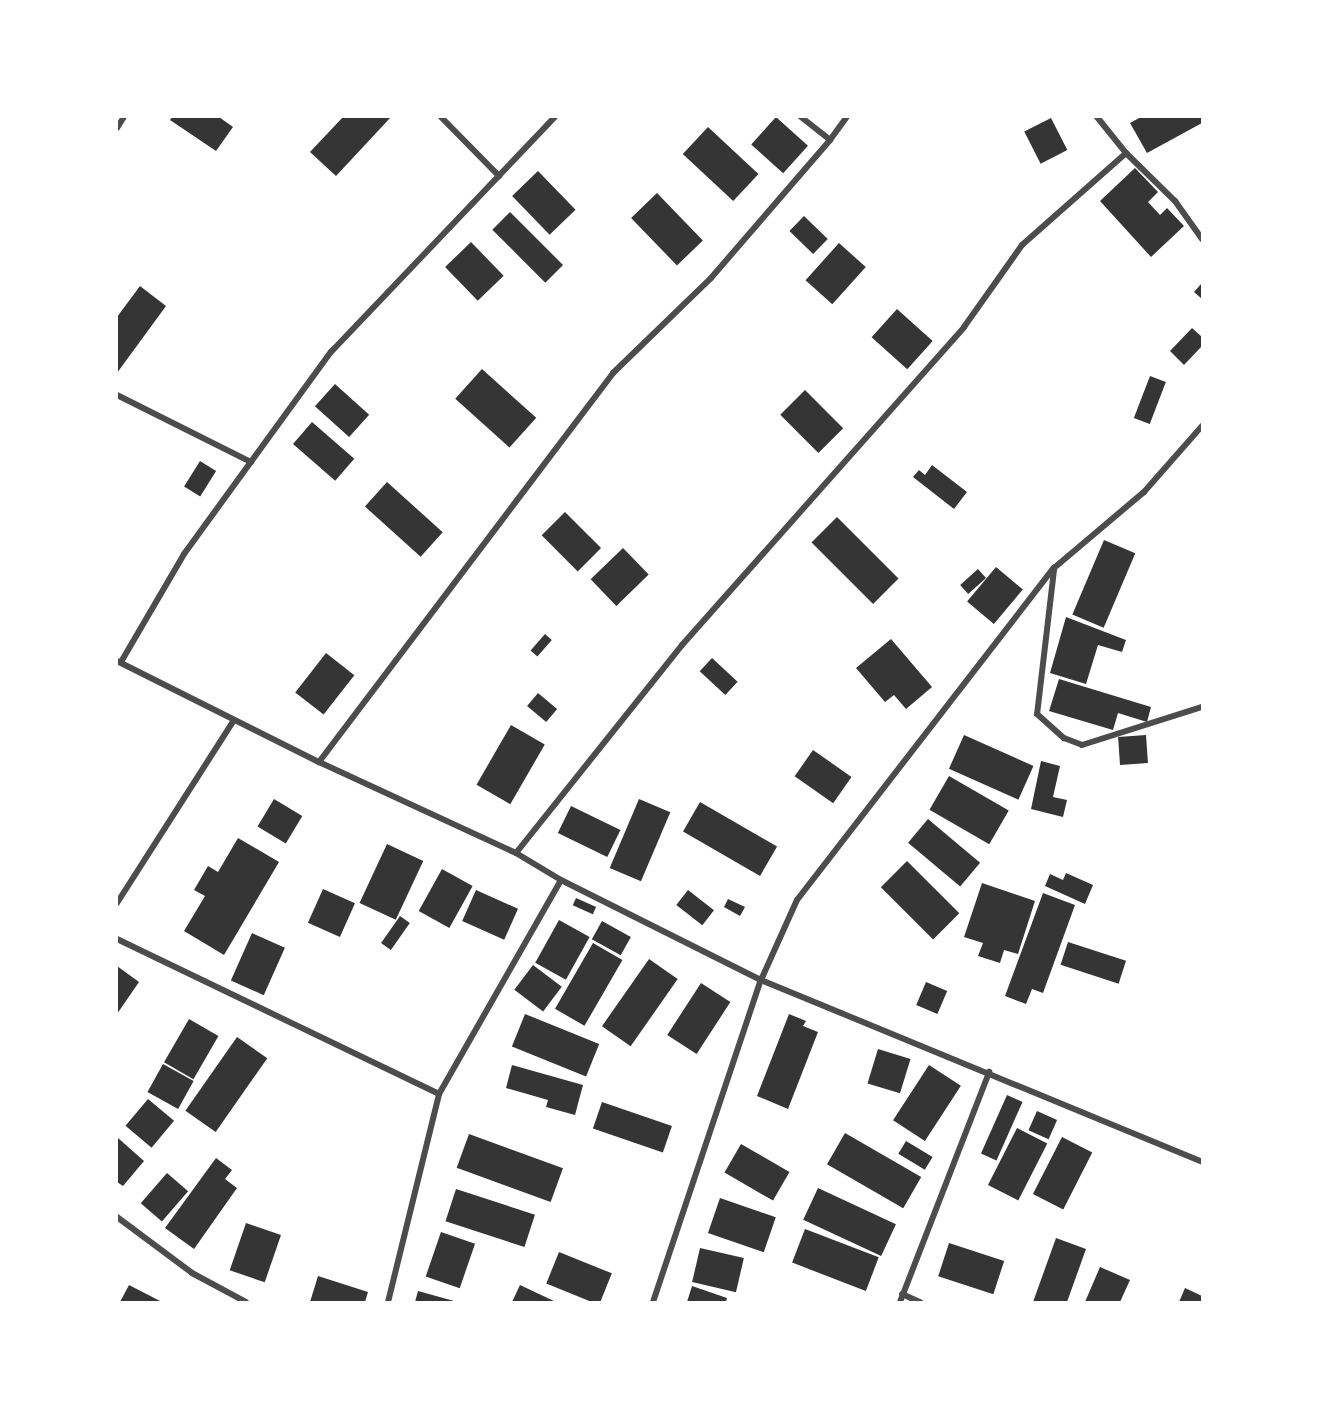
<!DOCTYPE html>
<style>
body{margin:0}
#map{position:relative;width:1319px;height:1419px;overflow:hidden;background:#fff;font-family:"Exo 2",sans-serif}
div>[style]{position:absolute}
.building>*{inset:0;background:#353535;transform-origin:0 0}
.minor>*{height:6px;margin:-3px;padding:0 3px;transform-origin:3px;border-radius:3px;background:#4c4c4c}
span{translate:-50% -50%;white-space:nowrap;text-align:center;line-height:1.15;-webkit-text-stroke:5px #fff;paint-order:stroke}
.frame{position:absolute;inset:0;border:118px solid #fff;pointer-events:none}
</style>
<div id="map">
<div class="building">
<div style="clip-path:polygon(172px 117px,219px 117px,233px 127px,216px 151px,170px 120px)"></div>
<div style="clip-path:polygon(343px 117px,391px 117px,336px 176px,310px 152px)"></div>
<div style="left:776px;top:117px;width:43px;height:37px;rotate:42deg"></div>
<div style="clip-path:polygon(1141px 117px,1202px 117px,1202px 123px,1147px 153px,1130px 123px)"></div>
<div style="left:1051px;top:118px;width:36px;height:30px;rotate:63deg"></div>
<div style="left:708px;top:127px;width:69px;height:37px;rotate:43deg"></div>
<div style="clip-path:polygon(1135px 168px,1158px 192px,1148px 202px,1160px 215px,1167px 208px,1184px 226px,1151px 257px,1100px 201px)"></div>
<div style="left:538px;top:171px;width:54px;height:36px;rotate:46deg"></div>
<div style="left:657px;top:193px;width:66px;height:36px;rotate:46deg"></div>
<div style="left:510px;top:212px;width:75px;height:25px;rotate:45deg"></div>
<div style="left:804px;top:216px;width:33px;height:21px;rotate:44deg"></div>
<div style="left:471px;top:242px;width:47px;height:36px;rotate:46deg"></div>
<div style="left:839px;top:243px;width:36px;height:50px;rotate:42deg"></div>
<div style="clip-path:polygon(1202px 283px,1202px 299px,1194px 292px)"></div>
<div style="clip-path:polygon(140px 286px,166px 306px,117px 373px,117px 317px)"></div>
<div style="left:897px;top:309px;width:48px;height:38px;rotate:42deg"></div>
<div style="clip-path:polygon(1192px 328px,1202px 337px,1202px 346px,1184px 365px,1170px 351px)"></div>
<div style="left:482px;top:369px;width:73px;height:40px;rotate:42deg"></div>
<div style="left:1150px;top:376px;width:17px;height:45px;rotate:21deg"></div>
<div style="left:335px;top:384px;width:46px;height:30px;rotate:42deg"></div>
<div style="left:805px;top:390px;width:54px;height:35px;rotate:45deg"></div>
<div style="left:312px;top:422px;width:56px;height:29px;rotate:41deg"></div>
<div style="left:200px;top:461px;width:19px;height:30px;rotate:32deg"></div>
<div style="clip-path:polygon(932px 465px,967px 492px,954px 509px,913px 477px,919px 470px,925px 475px)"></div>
<div style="left:387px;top:482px;width:75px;height:33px;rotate:42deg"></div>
<div style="left:565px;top:512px;width:51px;height:33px;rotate:45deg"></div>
<div style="left:837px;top:517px;width:87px;height:36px;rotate:45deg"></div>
<div style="left:1104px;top:540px;width:34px;height:81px;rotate:23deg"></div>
<div style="left:623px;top:548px;width:37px;height:45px;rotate:46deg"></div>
<div style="left:996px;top:567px;width:35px;height:45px;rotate:40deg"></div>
<div style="left:978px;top:569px;width:12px;height:24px;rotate:48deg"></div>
<div style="clip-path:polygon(1066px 617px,1126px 640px,1122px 652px,1098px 645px,1086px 684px,1050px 673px)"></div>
<div style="left:545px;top:634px;width:9px;height:22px;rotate:41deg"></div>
<div style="clip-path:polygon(891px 639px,932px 687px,906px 709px,894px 695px,885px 702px,856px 668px)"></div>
<div style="left:326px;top:653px;width:36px;height:50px;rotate:38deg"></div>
<div style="left:712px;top:658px;width:35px;height:18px;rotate:43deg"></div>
<div style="clip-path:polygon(1059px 679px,1151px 707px,1147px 722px,1118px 713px,1113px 730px,1049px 711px)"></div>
<div style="left:538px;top:693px;width:25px;height:17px;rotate:40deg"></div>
<div style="left:511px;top:725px;width:39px;height:69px;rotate:30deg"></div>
<div style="left:964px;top:735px;width:76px;height:37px;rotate:24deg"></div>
<div style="left:1146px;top:735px;width:28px;height:28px;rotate:86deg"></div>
<div style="left:813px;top:750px;width:47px;height:32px;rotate:35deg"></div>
<div style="clip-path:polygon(1041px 761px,1060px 766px,1053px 797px,1067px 800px,1063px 817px,1031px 809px)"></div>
<div style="left:949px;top:776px;width:69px;height:39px;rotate:30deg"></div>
<div style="left:274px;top:799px;width:33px;height:32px;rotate:31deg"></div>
<div style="left:639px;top:799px;width:34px;height:75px;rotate:23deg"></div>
<div style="left:700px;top:802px;width:89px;height:34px;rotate:30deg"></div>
<div style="left:571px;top:806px;width:55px;height:30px;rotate:26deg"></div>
<div style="left:928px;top:819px;width:68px;height:31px;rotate:40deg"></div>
<div style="clip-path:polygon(238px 838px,279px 862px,224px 955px,184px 931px,205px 896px,194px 890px,208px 866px,218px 872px)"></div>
<div style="left:387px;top:844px;width:40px;height:65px;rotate:25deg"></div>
<div style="left:907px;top:861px;width:74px;height:37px;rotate:45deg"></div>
<div style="left:442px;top:869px;width:35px;height:48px;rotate:29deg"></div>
<div style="clip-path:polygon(1066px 873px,1093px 885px,1085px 904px,1045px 886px,1050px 874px,1063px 880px)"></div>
<div style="clip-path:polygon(982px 883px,1035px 901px,1018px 954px,1004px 950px,1000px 963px,978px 956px,983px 943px,964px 937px)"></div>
<div style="left:323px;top:889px;width:35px;height:37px;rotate:24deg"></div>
<div style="left:476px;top:890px;width:46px;height:34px;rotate:24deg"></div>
<div style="left:688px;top:890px;width:33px;height:19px;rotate:38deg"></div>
<div style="clip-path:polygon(1043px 893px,1075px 905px,1043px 993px,1032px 989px,1026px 1004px,1005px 996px)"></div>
<div style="left:576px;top:898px;width:22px;height:8px;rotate:24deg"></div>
<div style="clip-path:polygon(728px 899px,745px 907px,740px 916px,724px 907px)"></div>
<div style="left:400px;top:916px;width:12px;height:33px;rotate:35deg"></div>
<div style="left:559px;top:920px;width:35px;height:49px;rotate:29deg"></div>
<div style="left:602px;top:921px;width:33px;height:21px;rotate:29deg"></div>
<div style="left:252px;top:933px;width:36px;height:52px;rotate:24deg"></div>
<div style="left:1068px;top:942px;width:61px;height:24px;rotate:18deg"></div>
<div style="left:593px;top:943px;width:34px;height:76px;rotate:30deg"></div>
<div style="left:649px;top:959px;width:35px;height:82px;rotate:35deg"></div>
<div style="left:533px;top:965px;width:36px;height:31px;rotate:37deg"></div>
<div style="clip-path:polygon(117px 966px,139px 982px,117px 1014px)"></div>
<div style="left:926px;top:982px;width:23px;height:25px;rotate:23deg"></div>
<div style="left:701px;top:983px;width:35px;height:62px;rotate:33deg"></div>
<div style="left:525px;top:1014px;width:80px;height:35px;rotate:22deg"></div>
<div style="clip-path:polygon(789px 1014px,806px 1021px,803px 1026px,818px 1032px,788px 1109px,757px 1096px)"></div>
<div style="left:189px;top:1019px;width:34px;height:50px;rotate:30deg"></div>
<div style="left:237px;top:1037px;width:37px;height:90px;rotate:35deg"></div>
<div style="left:878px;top:1049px;width:34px;height:36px;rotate:17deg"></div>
<div style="left:163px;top:1064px;width:35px;height:32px;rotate:29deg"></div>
<div style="clip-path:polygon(512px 1065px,583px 1085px,575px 1115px,546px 1107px,548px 1100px,506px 1088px)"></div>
<div style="left:929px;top:1065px;width:38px;height:66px;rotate:33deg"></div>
<div style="left:1007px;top:1095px;width:17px;height:64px;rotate:24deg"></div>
<div style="left:148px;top:1099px;width:34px;height:35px;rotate:40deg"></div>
<div style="left:602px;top:1102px;width:74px;height:28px;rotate:19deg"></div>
<div style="left:1037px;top:1111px;width:22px;height:21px;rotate:24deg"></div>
<div style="left:1017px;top:1128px;width:34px;height:64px;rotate:27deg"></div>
<div style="left:845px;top:1133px;width:88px;height:36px;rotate:30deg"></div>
<div style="left:469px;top:1134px;width:100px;height:36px;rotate:20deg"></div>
<div style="left:1062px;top:1137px;width:34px;height:64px;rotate:27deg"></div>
<div style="clip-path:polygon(118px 1138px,144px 1161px,123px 1186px,117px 1182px)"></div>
<div style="left:906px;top:1141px;width:31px;height:15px;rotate:31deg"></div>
<div style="left:741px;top:1144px;width:56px;height:33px;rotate:30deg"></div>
<div style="clip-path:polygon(216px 1158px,232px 1170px,225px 1179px,237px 1188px,194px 1249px,165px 1228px)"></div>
<div style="left:167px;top:1173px;width:28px;height:40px;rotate:41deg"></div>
<div style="left:818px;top:1188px;width:86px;height:35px;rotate:25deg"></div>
<div style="left:456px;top:1189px;width:83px;height:34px;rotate:18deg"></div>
<div style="left:720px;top:1198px;width:59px;height:37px;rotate:19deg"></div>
<div style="left:246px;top:1223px;width:37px;height:50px;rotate:19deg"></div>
<div style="left:805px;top:1229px;width:79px;height:36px;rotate:21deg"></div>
<div style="left:441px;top:1232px;width:36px;height:47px;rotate:19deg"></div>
<div style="clip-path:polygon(1056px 1238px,1086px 1249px,1067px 1302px,1033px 1302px)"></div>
<div style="left:949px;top:1243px;width:58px;height:35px;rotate:18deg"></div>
<div style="left:700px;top:1248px;width:45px;height:35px;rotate:13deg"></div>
<div style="left:559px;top:1252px;width:57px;height:34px;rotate:22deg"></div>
<div style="clip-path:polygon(1100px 1267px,1130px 1280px,1120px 1302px,1085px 1302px)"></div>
<div style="clip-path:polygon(318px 1276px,368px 1292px,365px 1302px,310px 1302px)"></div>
<div style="clip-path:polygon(129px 1285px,162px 1302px,120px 1302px)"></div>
<div style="clip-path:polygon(520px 1285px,556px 1302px,512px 1302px)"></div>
<div style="clip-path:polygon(692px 1286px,727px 1298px,726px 1302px,687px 1302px)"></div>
<div style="clip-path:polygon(1185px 1288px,1202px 1296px,1202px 1302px,1179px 1302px)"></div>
<div style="clip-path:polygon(418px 1291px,454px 1301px,454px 1302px,415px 1302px)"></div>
</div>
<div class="minor">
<div style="left:441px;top:117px;width:83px;rotate:45.5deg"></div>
<div style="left:801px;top:117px;width:37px;rotate:38deg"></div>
<div style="left:830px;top:140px;width:29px;rotate:-54deg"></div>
<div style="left:1097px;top:117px;width:46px;rotate:51.1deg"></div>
<div style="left:1126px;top:153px;width:69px;rotate:44.4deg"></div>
<div style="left:1175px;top:201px;width:47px;rotate:54.6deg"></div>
<div style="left:117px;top:128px;width:13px;rotate:-58deg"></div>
<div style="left:117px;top:395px;width:150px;rotate:26.6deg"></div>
<div style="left:1054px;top:570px;width:145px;rotate:96.7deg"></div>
<div style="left:1037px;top:714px;width:36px;rotate:42deg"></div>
<div style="left:1064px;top:738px;width:19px;rotate:21deg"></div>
<div style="left:1082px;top:745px;width:126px;rotate:-17.6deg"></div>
<div style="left:117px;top:661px;width:226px;rotate:26.6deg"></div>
<div style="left:319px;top:762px;width:217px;rotate:24.8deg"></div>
<div style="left:516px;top:853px;width:52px;rotate:31deg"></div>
<div style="left:561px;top:880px;width:224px;rotate:26.6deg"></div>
<div style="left:761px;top:980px;width:477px;rotate:22.4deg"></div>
<div style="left:121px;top:662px;width:125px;rotate:-59.7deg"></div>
<div style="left:184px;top:554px;width:250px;rotate:-54deg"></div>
<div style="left:331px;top:352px;width:325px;rotate:-46.4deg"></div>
<div style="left:319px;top:762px;width:488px;rotate:-52.9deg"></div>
<div style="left:613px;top:373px;width:136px;rotate:-44.1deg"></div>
<div style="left:711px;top:278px;width:182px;rotate:-49.2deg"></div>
<div style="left:516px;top:853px;width:266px;rotate:-51.4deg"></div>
<div style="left:682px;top:645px;width:425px;rotate:-48.4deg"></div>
<div style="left:964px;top:327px;width:100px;rotate:-54.7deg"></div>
<div style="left:1022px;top:245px;width:139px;rotate:-41.5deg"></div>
<div style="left:117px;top:903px;width:217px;rotate:-57.4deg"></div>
<div style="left:117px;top:939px;width:357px;rotate:25.7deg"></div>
<div style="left:117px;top:1217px;width:94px;rotate:36.7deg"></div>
<div style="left:192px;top:1273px;width:61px;rotate:28.2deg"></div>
<div style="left:902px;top:1294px;width:20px;rotate:24deg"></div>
<div style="left:388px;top:1302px;width:214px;rotate:-76.2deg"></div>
<div style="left:439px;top:1094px;width:246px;rotate:-60.3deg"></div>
<div style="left:653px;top:1302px;width:340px;rotate:-71.5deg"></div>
<div style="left:761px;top:980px;width:88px;rotate:-65.8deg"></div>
<div style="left:797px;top:900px;width:420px;rotate:-52.3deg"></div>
<div style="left:1054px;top:568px;width:118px;rotate:-40.2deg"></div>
<div style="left:1144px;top:492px;width:88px;rotate:-48.7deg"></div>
<div style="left:900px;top:1302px;width:247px;rotate:-68.8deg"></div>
</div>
<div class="frame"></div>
</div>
